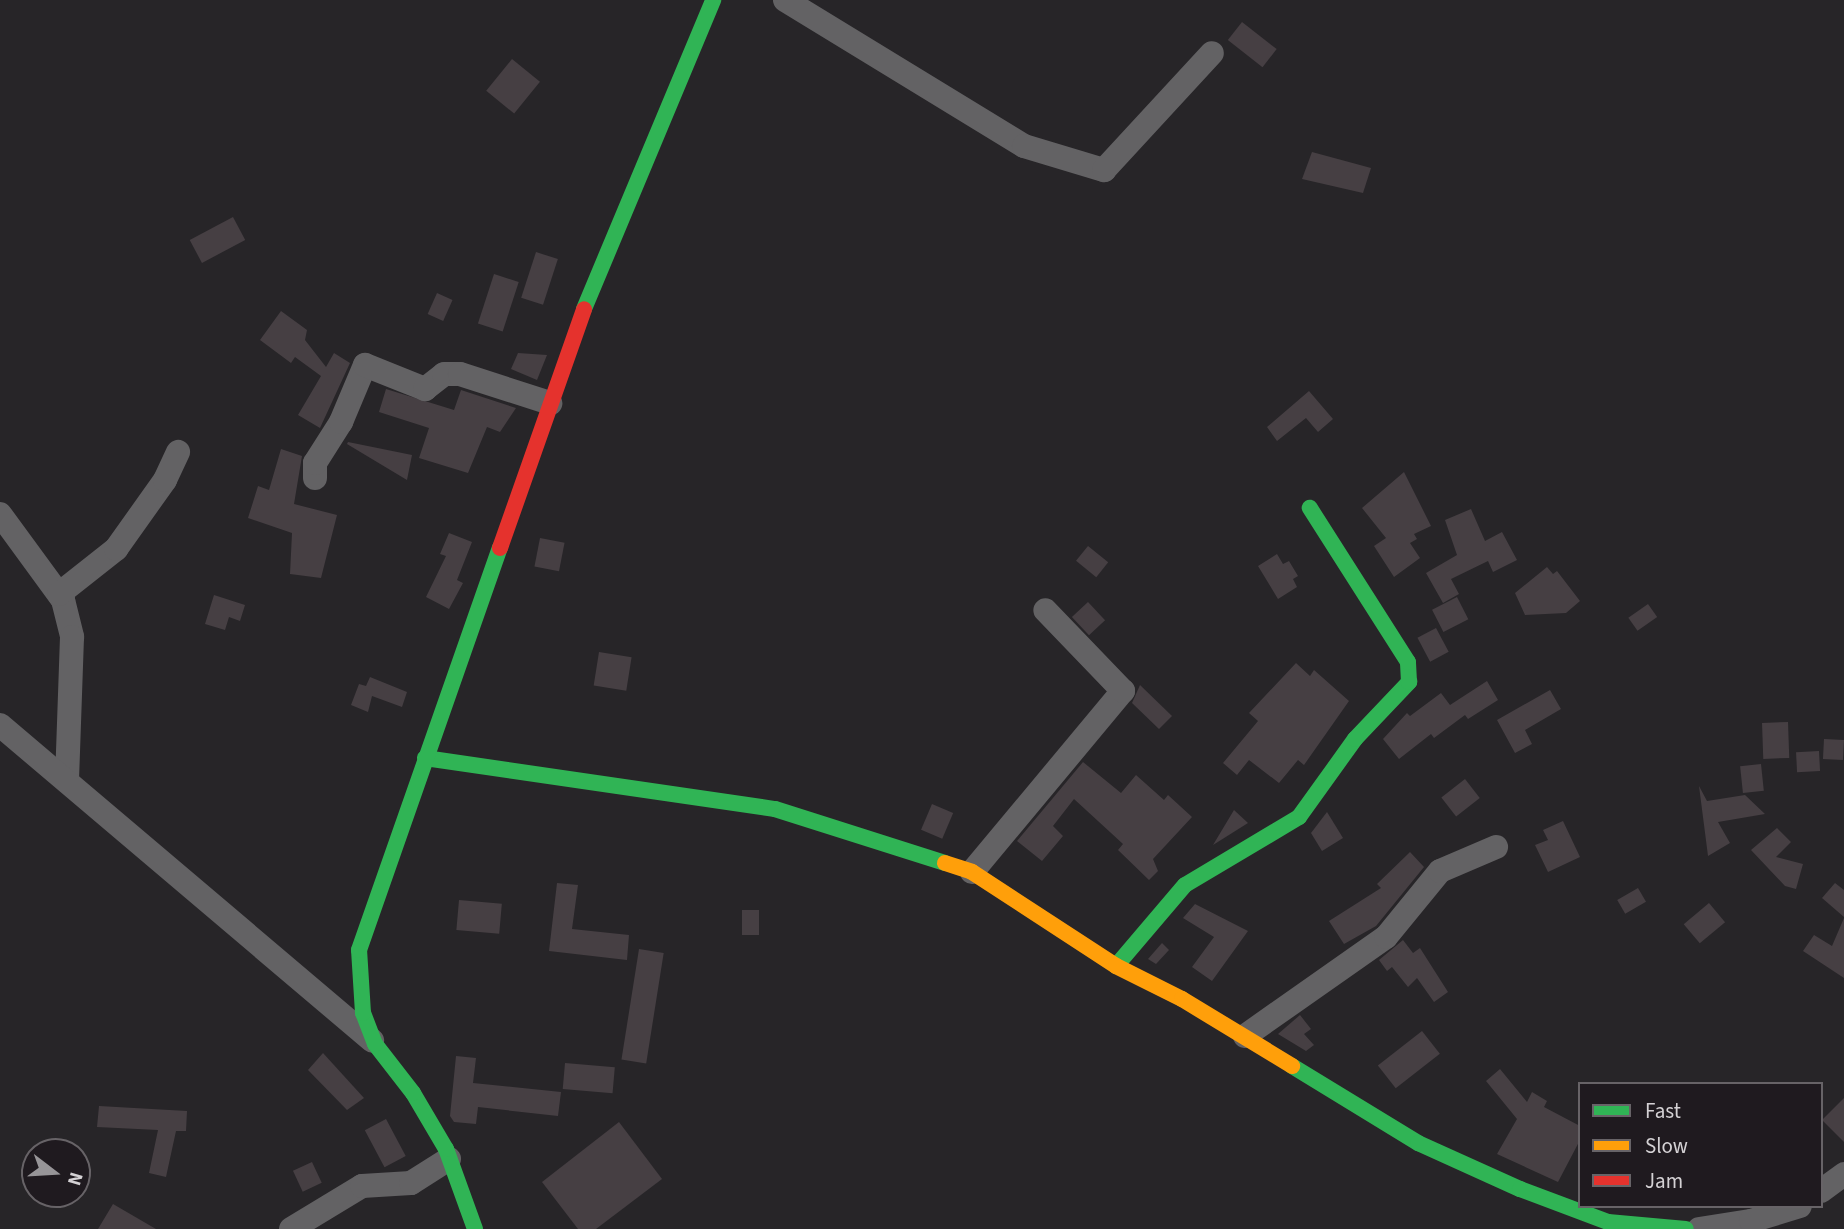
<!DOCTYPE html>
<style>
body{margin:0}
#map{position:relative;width:1844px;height:1229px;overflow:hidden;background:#272528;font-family:"Source Sans 3",sans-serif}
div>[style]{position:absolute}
.building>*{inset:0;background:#463f43;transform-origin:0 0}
.street>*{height:24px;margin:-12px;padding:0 12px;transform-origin:12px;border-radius:12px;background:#636264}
.fast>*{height:16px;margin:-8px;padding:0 8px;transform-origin:8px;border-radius:8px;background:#30b455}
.slow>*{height:16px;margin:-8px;padding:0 8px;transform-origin:8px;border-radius:8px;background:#ff9f0a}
.jam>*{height:16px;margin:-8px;padding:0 8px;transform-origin:8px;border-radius:8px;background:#e5322d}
span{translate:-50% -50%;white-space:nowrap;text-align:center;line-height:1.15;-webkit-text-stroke:5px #1f1a1f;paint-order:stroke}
.legend{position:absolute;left:1578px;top:1082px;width:245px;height:126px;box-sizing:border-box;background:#1f1a1f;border:2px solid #676367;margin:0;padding:9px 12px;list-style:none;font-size:21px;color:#d4d1d4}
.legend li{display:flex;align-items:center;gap:14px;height:35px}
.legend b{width:35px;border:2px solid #676367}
.north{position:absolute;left:21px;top:1138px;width:70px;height:70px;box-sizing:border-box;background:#1f1a1f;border:2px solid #676367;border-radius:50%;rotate:107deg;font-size:19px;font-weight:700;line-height:28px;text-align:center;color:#d4d1d4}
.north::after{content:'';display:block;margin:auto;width:24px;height:32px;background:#979598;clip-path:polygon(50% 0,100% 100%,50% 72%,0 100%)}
</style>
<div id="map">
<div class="building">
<div style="left:1242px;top:22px;width:44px;height:23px;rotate:38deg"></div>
<div style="left:512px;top:59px;width:36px;height:41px;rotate:39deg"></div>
<div style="clip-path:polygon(1312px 152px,1371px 168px,1363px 193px,1302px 179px)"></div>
<div style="left:233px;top:217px;width:26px;height:49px;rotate:62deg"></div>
<div style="left:536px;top:252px;width:23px;height:48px;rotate:18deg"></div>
<div style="left:494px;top:274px;width:26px;height:52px;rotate:18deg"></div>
<div style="left:437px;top:293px;width:17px;height:23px;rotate:24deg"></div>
<div style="clip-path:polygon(281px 311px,307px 330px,305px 340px,326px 367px,334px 353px,350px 363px,320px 428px,298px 415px,321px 376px,295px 357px,291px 363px,260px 340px)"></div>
<div style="clip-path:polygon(518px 353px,547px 355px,537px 380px,511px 369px)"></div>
<div style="clip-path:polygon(386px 389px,454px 410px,461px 390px,516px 408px,500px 432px,487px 427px,468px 473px,419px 458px,429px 428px,379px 412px)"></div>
<div style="clip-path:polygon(1309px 391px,1333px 419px,1318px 432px,1306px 418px,1277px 441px,1267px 427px)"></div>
<div style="clip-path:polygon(348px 442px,412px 455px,407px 480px,347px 444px)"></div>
<div style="clip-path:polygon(281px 449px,302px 456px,294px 504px,337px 515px,321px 578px,290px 574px,292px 533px,248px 518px,258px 486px,269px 490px)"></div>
<div style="clip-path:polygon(1404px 472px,1431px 526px,1414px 534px,1417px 539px,1410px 543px,1420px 558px,1394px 577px,1374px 546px,1386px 538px,1362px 508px)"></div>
<div style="clip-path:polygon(1471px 509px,1485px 541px,1502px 532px,1517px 560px,1493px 572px,1488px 561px,1451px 579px,1459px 594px,1443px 603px,1426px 573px,1457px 555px,1445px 520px)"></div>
<div style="clip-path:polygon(449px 533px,472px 542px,457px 580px,463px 583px,449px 609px,426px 597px,446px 556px,440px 554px)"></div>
<div style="left:540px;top:538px;width:25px;height:29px;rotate:11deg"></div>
<div style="left:1088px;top:546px;width:26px;height:19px;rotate:39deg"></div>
<div style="clip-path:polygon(1277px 554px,1283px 564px,1289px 561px,1298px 576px,1293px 579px,1297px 587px,1278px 599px,1258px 566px)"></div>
<div style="clip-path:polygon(1547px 567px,1553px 574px,1557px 571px,1580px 601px,1566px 613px,1525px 615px,1515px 593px)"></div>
<div style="clip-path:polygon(214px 595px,245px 605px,240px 621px,229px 617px,225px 630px,205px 624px)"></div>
<div style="left:1457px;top:597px;width:25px;height:28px;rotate:63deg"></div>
<div style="left:1088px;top:602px;width:25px;height:22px;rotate:47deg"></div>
<div style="left:1648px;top:604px;width:16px;height:24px;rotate:55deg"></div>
<div style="left:1436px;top:628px;width:27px;height:21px;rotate:62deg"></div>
<div style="left:599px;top:652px;width:33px;height:34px;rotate:9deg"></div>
<div style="clip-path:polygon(1296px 663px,1310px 676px,1314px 670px,1349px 701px,1304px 765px,1298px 760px,1279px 783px,1249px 760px,1237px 775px,1223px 763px,1258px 721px,1249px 713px)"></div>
<div style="clip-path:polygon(370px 677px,407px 692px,402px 707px,372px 696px,368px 712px,351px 705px,359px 684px,366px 686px)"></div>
<div style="clip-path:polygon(1487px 681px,1498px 700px,1468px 719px,1465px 715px,1434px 738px,1431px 734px,1399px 759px,1383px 739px,1407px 713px,1410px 716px,1441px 693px,1450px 705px)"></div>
<div style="clip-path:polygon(1140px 685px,1172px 716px,1159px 729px,1132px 703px)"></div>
<div style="clip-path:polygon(1550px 690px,1561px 709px,1525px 730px,1532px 744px,1515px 753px,1497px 720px)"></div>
<div style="left:1788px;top:722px;width:36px;height:26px;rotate:88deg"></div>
<div style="left:1824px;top:739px;width:20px;height:20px;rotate:3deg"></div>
<div style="left:1819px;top:751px;width:20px;height:23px;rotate:87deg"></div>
<div style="clip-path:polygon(1083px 762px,1121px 793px,1136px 775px,1164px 800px,1168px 795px,1192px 817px,1153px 859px,1158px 871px,1149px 880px,1118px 850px,1123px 844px,1074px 799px,1053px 826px,1063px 836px,1042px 861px,1017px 841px)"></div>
<div style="left:1761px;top:764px;width:27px;height:21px;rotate:84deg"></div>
<div style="left:1465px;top:779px;width:24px;height:30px;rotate:52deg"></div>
<div style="clip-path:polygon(1699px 786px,1707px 801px,1745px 795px,1765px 814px,1718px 822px,1730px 843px,1708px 856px)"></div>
<div style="left:932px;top:804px;width:23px;height:28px;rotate:23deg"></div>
<div style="clip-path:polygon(1234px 810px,1248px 823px,1213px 845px)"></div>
<div style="clip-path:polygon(1327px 812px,1343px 838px,1322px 851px,1311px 833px)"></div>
<div style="clip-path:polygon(1563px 821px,1580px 857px,1548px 872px,1535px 845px,1548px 840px,1543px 830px)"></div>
<div style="clip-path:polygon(1777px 828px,1791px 842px,1776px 857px,1803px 864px,1796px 889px,1785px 886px,1751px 850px)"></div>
<div style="clip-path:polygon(1410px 852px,1424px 867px,1376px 926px,1344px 944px,1329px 921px,1381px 888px,1377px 884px)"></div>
<div style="clip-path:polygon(557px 883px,578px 885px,572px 929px,629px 935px,627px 960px,549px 951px)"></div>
<div style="clip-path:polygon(1835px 883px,1844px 890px,1844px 917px,1822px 898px)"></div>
<div style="left:1638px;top:888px;width:16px;height:24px;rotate:60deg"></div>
<div style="left:459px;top:900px;width:43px;height:30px;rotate:5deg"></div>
<div style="left:1709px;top:903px;width:25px;height:33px;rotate:50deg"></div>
<div style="clip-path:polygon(1195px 904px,1248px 931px,1212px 981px,1192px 967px,1214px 937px,1183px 918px)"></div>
<div style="left:759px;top:910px;width:25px;height:17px;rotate:90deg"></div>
<div style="clip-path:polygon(1844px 918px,1844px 978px,1803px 951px,1814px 935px,1832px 946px)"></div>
<div style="clip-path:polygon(1403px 940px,1413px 953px,1420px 948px,1448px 992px,1434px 1002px,1417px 978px,1408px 987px,1392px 967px,1387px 971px,1379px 960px)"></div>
<div style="clip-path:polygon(1162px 943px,1169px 950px,1156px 964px,1148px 959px)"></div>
<div style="left:639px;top:949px;width:25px;height:112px;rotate:9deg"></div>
<div style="clip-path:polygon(1300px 1015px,1311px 1029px,1304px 1034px,1314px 1045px,1306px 1051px,1278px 1034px)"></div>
<div style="left:1422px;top:1031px;width:29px;height:56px;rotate:52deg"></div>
<div style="clip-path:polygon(323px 1053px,364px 1098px,347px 1110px,308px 1070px)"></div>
<div style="clip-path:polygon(456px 1056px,476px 1058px,473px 1083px,561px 1092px,558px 1116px,478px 1107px,476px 1124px,454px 1122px,450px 1116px)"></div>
<div style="left:565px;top:1063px;width:50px;height:26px;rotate:5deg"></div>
<div style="clip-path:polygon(1500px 1069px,1527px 1102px,1532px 1092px,1547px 1101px,1544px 1107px,1580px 1126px,1580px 1140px,1558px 1182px,1497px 1154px,1517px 1119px,1486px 1081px)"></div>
<div style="clip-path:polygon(1844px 1098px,1844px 1142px,1822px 1120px)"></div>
<div style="clip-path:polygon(99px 1106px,187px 1111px,186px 1131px,176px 1131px,166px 1177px,149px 1173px,158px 1130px,97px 1127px)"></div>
<div style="left:386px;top:1119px;width:42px;height:24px;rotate:62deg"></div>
<div style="clip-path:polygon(619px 1122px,662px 1179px,596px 1229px,578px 1229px,542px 1182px)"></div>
<div style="left:312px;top:1162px;width:23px;height:21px;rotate:65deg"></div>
<div style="clip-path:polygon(113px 1204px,156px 1229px,98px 1229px)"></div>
</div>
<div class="street">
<div style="left:785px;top:0;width:280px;rotate:31.4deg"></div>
<div style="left:1024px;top:146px;width:84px;rotate:16.7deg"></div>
<div style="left:1104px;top:170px;width:159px;rotate:-47.3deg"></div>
<div style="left:315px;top:478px;width:15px;rotate:-90deg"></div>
<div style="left:315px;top:463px;width:49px;rotate:-57.6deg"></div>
<div style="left:341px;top:422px;width:62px;rotate:-67.2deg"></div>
<div style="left:365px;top:365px;width:65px;rotate:21.8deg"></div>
<div style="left:425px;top:389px;width:24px;rotate:-38deg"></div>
<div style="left:444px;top:374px;width:16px"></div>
<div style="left:460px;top:374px;width:95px;rotate:17.9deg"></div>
<div style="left:0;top:514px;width:107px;rotate:53.8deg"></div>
<div style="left:63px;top:600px;width:38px;rotate:76deg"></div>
<div style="left:72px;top:637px;width:144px;rotate:92deg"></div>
<div style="left:59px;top:594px;width:73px;rotate:-38.3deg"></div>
<div style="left:116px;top:549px;width:85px;rotate:-54.6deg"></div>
<div style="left:165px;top:480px;width:31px;rotate:-65deg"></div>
<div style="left:0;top:725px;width:488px;rotate:40.3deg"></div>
<div style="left:972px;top:872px;width:236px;rotate:-50.2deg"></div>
<div style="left:1123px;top:691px;width:112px;rotate:-133.9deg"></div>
<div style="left:1245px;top:1036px;width:172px;rotate:-35.1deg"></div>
<div style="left:1386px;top:937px;width:85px;rotate:-50.7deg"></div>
<div style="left:1440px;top:871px;width:61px;rotate:-23.2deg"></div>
<div style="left:1821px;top:1191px;width:29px;rotate:-36deg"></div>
<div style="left:291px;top:1229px;width:83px;rotate:-31.2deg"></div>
<div style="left:362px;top:1186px;width:49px;rotate:-3.5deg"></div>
<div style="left:411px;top:1183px;width:45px;rotate:-32.3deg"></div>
<div style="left:1699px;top:1229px;width:53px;rotate:-8.7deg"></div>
<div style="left:1751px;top:1221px;width:51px;rotate:-17deg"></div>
</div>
<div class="fast">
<div style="left:584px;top:309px;width:335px;rotate:-67.3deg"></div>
<div style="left:425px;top:758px;width:354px;rotate:8.3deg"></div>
<div style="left:775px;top:809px;width:178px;rotate:17.6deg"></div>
<div style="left:1116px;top:966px;width:106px;rotate:-49.6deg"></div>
<div style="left:1185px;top:885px;width:133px;rotate:-30.8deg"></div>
<div style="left:1299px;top:817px;width:96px;rotate:-54.3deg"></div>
<div style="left:1355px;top:739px;width:79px;rotate:-46.5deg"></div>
<div style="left:1409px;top:682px;width:20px;rotate:-93deg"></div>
<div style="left:1408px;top:662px;width:183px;rotate:-122.5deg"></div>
<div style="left:1292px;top:1066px;width:148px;rotate:31.4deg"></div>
<div style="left:1418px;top:1143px;width:112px;rotate:24.3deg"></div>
<div style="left:1520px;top:1189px;width:94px;rotate:20.6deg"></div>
<div style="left:1608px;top:1222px;width:78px;rotate:5.1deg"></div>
<div style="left:475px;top:1229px;width:85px;rotate:-109.9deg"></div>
<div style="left:446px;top:1149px;width:65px;rotate:-120.5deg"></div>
<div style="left:413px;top:1093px;width:62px;rotate:-127.8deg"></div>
<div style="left:375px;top:1044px;width:33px;rotate:-111deg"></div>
<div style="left:363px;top:1013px;width:63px;rotate:-93.6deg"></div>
<div style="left:359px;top:950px;width:426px;rotate:-70.7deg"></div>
</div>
<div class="slow">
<div style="left:945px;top:863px;width:28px;rotate:18deg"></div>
<div style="left:972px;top:872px;width:172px;rotate:33.1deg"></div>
<div style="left:1116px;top:966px;width:74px;rotate:26.6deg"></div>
<div style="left:1182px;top:999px;width:129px;rotate:31.3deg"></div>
</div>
<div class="jam">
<div style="left:500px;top:548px;width:253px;rotate:-70.6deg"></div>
</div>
<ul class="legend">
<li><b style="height:9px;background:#30b455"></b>Fast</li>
<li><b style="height:9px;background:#ff9f0a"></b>Slow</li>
<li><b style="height:9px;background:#e5322d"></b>Jam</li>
</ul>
<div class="north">N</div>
</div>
